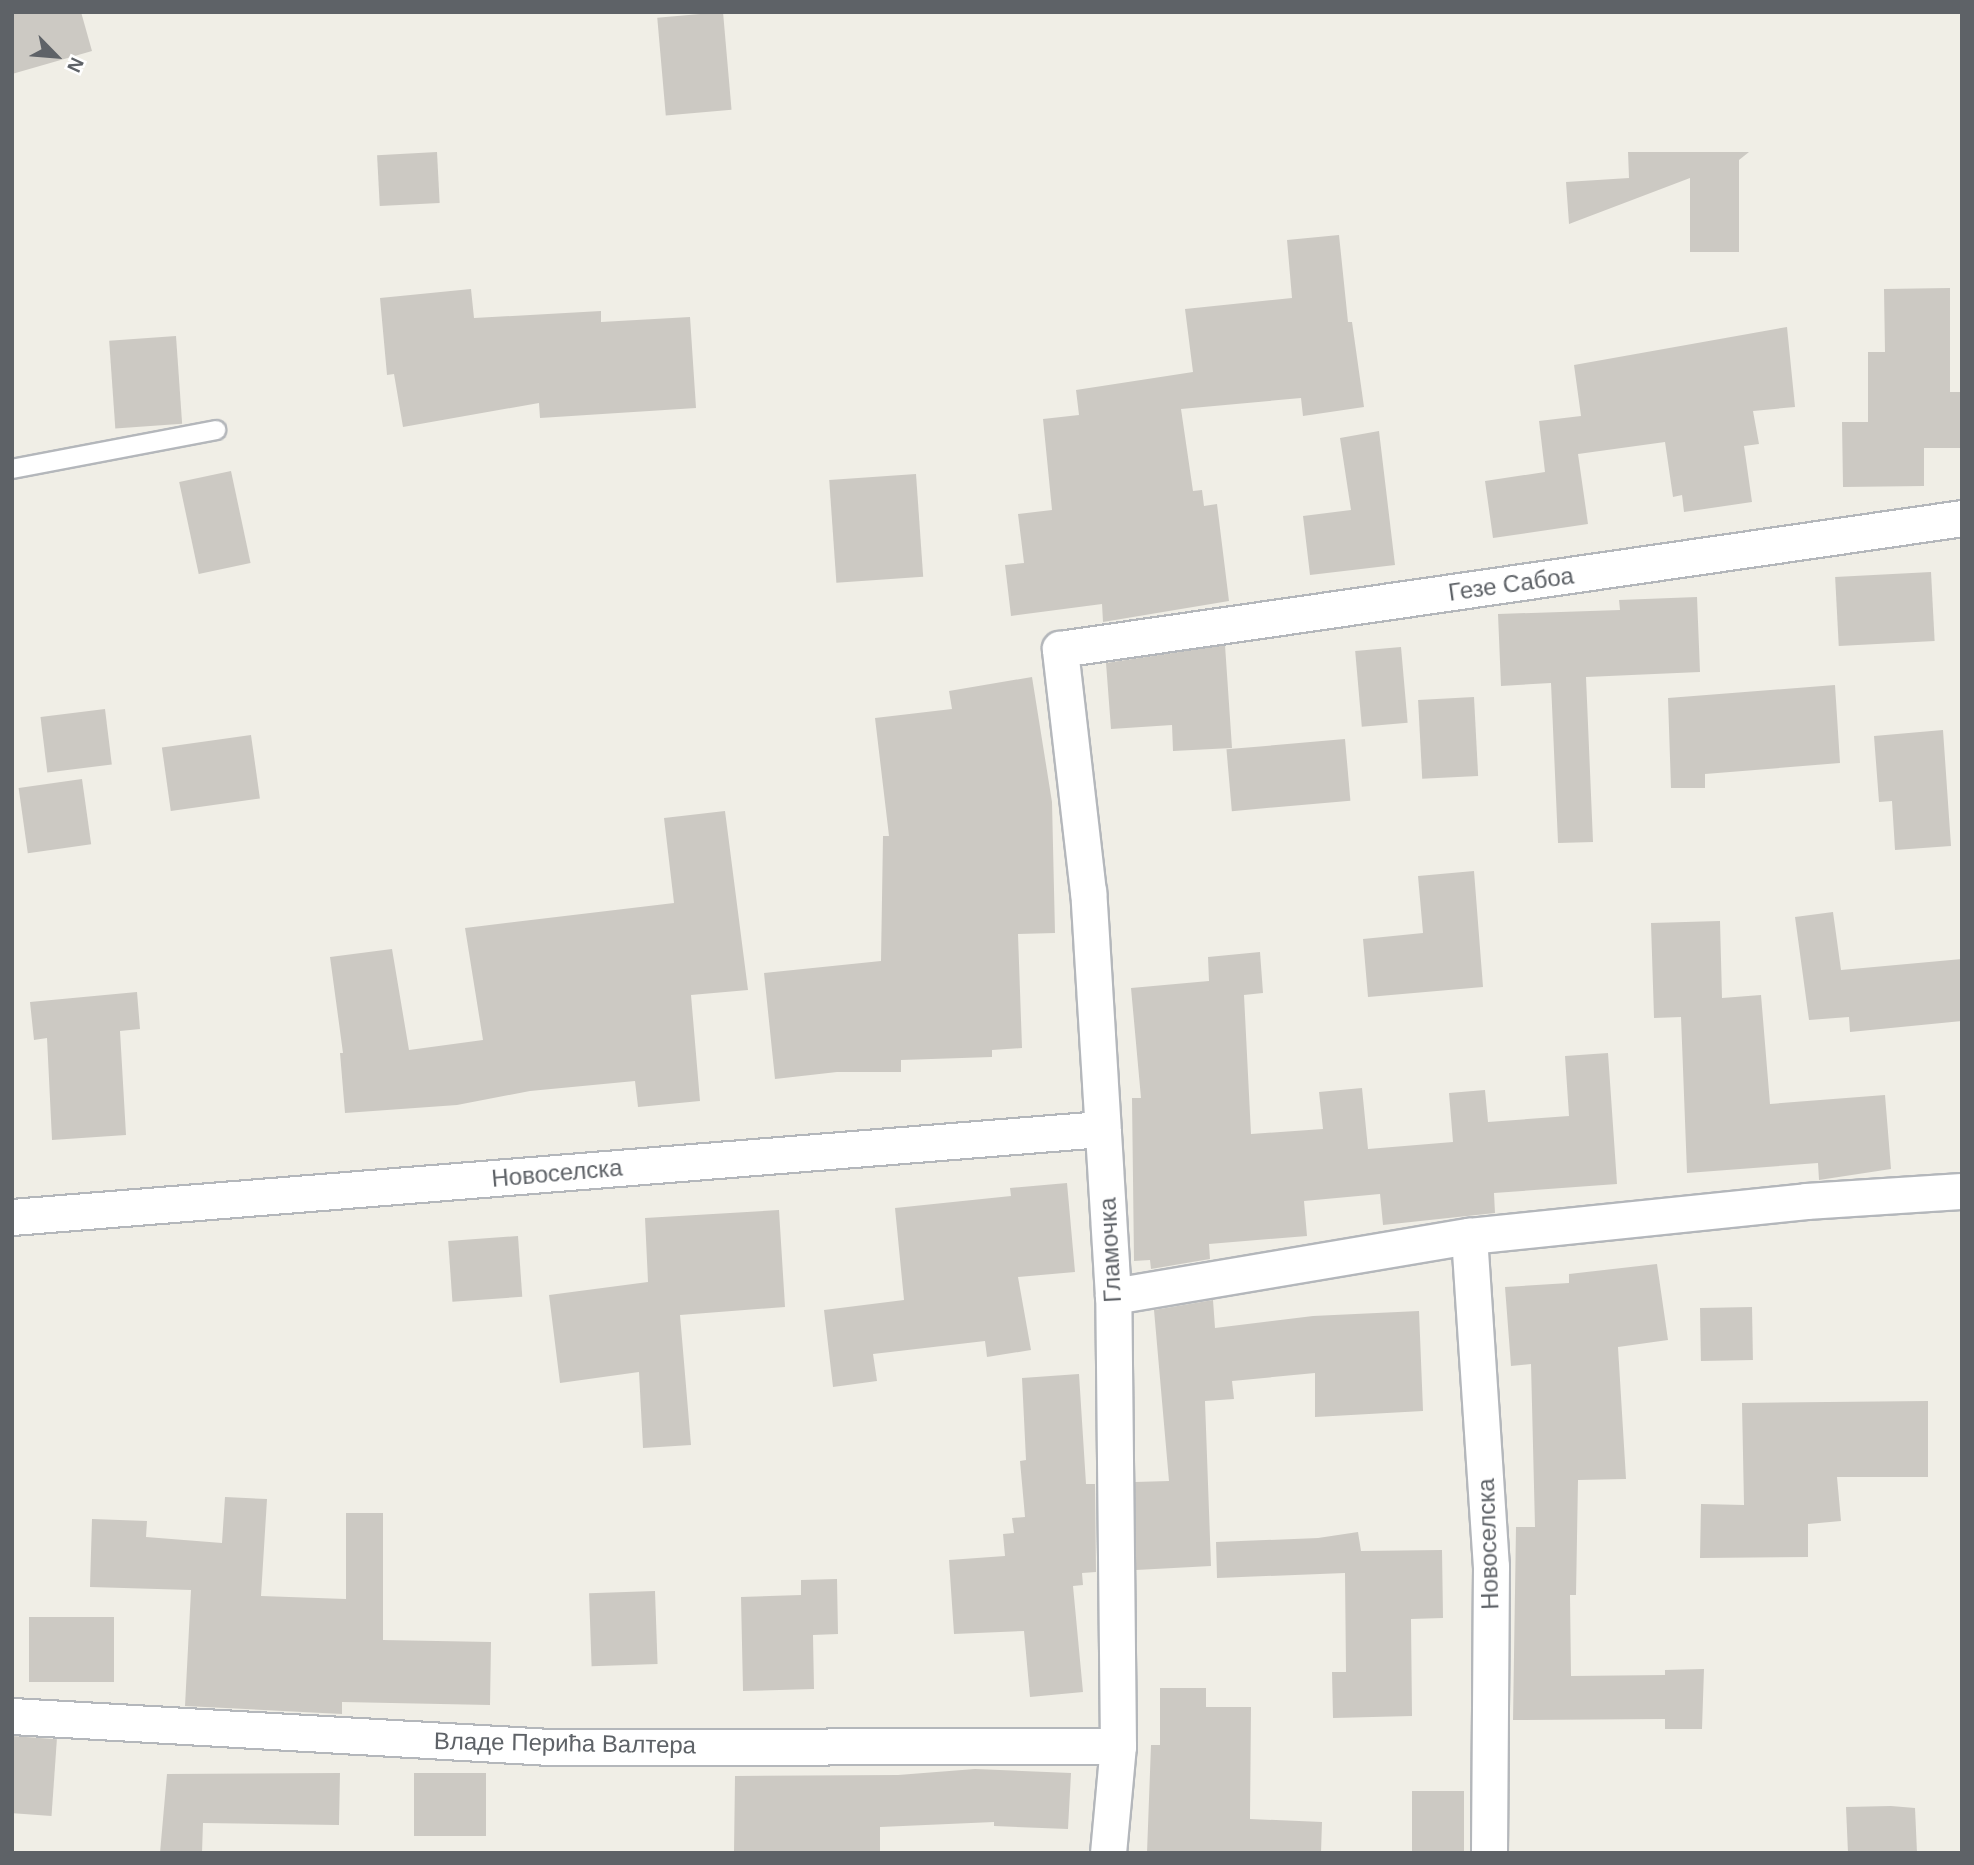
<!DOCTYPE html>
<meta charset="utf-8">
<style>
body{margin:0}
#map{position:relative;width:1974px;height:1865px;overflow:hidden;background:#f0eee6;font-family:Helvetica,sans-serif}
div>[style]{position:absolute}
.building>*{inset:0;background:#ccc9c3;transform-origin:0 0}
.roads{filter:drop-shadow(2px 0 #b4b7bb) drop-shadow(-2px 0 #b4b7bb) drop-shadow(0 2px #b4b7bb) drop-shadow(0 -2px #b4b7bb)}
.service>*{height:18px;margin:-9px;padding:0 9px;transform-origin:9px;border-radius:9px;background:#fff}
.minor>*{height:35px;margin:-17.5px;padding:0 17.5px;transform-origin:17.5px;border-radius:17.5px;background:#fff}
span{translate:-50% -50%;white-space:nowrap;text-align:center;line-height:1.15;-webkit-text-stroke:7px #fff;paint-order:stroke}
.street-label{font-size:24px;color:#5e6267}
.frame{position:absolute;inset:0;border:14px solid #5e6267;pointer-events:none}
.north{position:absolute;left:21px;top:21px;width:70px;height:70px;-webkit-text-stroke:5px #fff;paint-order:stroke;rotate:115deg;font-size:19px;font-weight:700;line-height:28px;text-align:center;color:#5e6267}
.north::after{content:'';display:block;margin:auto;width:24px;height:32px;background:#5e6267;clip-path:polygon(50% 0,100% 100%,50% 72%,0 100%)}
</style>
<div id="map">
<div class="building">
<div style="clip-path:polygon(12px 12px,81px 12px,92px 51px,12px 74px)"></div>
<div style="left:723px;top:12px;width:98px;height:66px;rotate:85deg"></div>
<div style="left:437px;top:152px;width:51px;height:60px;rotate:87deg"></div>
<div style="clip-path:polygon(1628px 152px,1749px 152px,1739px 160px,1739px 252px,1690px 252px,1690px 178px,1569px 224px,1566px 182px,1629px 178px)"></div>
<div style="clip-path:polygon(1339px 235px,1348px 322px,1352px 322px,1364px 407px,1303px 416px,1301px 398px,1181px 409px,1193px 491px,1202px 490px,1204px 506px,1217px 504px,1229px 601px,1103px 622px,1102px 604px,1011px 616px,1005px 565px,1024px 563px,1018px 514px,1052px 510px,1043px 419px,1079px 415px,1076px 390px,1193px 372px,1185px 309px,1292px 298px,1287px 240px)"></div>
<div style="clip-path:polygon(1950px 288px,1950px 392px,1962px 392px,1962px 448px,1924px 448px,1924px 486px,1843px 487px,1842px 422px,1868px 422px,1868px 352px,1885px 352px,1884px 289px)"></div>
<div style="clip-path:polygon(471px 289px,474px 318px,601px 311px,601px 322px,690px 317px,696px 408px,540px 418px,539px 403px,403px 427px,394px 374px,387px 375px,380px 298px)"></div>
<div style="clip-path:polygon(1787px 327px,1795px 407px,1753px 411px,1759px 444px,1744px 446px,1752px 502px,1684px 512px,1682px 495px,1673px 497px,1665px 442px,1578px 454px,1588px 524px,1493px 538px,1485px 481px,1545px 472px,1539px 421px,1581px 416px,1574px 365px)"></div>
<div style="left:176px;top:336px;width:88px;height:67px;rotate:86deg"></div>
<div style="clip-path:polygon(1379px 431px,1395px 565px,1310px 575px,1303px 516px,1351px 510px,1340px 438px)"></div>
<div style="left:231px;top:471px;width:94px;height:53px;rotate:78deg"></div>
<div style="left:916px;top:474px;width:103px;height:87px;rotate:86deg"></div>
<div style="left:1931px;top:572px;width:69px;height:96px;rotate:87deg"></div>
<div style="clip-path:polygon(1697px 597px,1700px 672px,1586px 677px,1593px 842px,1558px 843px,1551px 683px,1501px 686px,1498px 614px,1620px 610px,1619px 600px)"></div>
<div style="clip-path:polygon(1225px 645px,1232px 748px,1173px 751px,1172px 725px,1111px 729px,1106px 663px)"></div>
<div style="left:1401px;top:647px;width:76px;height:46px;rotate:85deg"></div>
<div style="clip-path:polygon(1032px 677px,1052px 802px,1055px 933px,1018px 934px,1022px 1048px,992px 1050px,992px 1057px,901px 1060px,901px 1072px,837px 1072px,775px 1079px,764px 973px,881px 961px,883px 836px,889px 836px,875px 718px,952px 709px,949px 691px)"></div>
<div style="clip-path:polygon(1835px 685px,1840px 763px,1705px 774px,1705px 788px,1671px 788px,1668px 698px)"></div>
<div style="left:1474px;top:697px;width:79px;height:56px;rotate:87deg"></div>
<div style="left:105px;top:709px;width:56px;height:65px;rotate:83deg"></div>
<div style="clip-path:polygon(1943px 730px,1951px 846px,1895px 850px,1892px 801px,1879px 802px,1874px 736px)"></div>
<div style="left:251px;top:735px;width:64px;height:90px;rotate:82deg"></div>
<div style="left:1345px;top:739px;width:62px;height:119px;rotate:85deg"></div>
<div style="left:82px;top:779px;width:66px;height:64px;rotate:82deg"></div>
<div style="clip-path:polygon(725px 811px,748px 990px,691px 995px,700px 1101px,638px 1107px,635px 1081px,530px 1091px,457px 1105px,345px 1113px,340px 1053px,343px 1053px,330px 957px,392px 949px,409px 1050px,483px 1040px,465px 928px,674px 903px,664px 818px)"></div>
<div style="clip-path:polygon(1474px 871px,1483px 987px,1368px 997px,1363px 939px,1423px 933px,1418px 876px)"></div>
<div style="clip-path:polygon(1833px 912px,1841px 970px,1962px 959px,1962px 1021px,1850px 1032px,1849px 1017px,1809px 1020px,1795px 917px)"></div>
<div style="clip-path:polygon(1720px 921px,1722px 998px,1761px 995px,1770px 1104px,1885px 1095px,1891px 1169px,1819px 1180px,1818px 1163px,1687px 1173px,1681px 1017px,1654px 1018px,1651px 923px)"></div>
<div style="clip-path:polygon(1260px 952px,1263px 993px,1244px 995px,1251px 1134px,1323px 1129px,1319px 1092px,1362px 1088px,1368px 1149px,1453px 1142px,1449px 1093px,1485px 1090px,1488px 1122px,1569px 1116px,1565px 1056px,1608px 1053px,1617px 1184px,1494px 1193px,1495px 1213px,1383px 1225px,1380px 1194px,1304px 1201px,1307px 1236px,1209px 1244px,1210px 1259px,1151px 1269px,1150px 1260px,1134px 1261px,1132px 1098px,1141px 1098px,1131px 988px,1209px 981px,1208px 957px)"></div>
<div style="clip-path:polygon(137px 992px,140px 1029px,120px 1031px,126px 1135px,52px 1140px,47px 1038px,34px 1040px,30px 1002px)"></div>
<div style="clip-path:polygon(1067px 1183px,1075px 1272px,1018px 1277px,1031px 1350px,987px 1357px,985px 1341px,873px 1354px,877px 1381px,833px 1387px,824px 1310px,904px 1300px,895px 1208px,1011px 1196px,1010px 1188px)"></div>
<div style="clip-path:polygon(779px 1210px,785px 1307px,680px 1315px,691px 1445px,643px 1448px,639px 1372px,560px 1383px,549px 1295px,648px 1282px,645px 1218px)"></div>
<div style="left:518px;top:1236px;width:61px;height:70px;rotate:86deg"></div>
<div style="clip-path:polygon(1657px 1264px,1668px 1340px,1618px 1347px,1626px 1479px,1578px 1480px,1576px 1595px,1570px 1595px,1571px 1676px,1665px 1675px,1665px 1670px,1704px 1669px,1702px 1729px,1665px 1729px,1665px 1719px,1513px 1720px,1516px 1527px,1535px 1527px,1531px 1364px,1511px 1366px,1505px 1287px,1569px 1283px,1569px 1274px)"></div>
<div style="clip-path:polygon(1213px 1300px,1215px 1328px,1313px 1316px,1419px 1311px,1423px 1411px,1315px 1417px,1315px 1373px,1232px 1381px,1234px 1399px,1205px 1401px,1211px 1566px,1136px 1570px,1135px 1482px,1169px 1481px,1154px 1310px)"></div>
<div style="left:1752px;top:1307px;width:53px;height:52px;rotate:89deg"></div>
<div style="clip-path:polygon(1079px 1374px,1086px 1484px,1095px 1484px,1096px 1572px,1082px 1573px,1083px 1585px,1073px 1586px,1083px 1692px,1030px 1697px,1024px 1631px,954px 1634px,949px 1560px,1005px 1556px,1003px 1534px,1014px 1533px,1012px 1518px,1025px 1517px,1020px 1461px,1026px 1460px,1022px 1378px)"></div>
<div style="clip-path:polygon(1928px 1401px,1928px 1477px,1837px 1477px,1841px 1521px,1808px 1524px,1808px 1557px,1700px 1558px,1701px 1504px,1744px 1505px,1742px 1403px)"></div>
<div style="clip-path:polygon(225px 1497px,267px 1499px,261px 1596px,346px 1599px,346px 1513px,383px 1513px,383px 1640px,491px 1642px,490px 1705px,342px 1702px,342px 1714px,185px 1706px,191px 1590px,90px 1587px,92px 1519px,147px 1521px,146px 1537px,222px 1543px)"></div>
<div style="clip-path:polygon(1358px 1532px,1361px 1551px,1442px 1550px,1443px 1618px,1411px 1619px,1412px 1716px,1333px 1718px,1332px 1672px,1346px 1672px,1345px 1573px,1217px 1578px,1216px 1542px,1318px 1538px)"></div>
<div style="clip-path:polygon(837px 1579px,838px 1634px,813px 1635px,814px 1689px,743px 1691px,741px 1597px,801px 1595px,801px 1580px)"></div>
<div style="left:655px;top:1591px;width:73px;height:66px;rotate:88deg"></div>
<div style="left:29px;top:1617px;width:85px;height:65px"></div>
<div style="clip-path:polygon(1160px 1688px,1206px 1688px,1206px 1707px,1251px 1707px,1250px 1819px,1322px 1822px,1321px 1853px,1147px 1853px,1151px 1745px,1160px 1745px)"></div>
<div style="left:12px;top:1736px;width:45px;height:77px;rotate:4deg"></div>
<div style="clip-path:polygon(975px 1769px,1071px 1773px,1068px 1829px,994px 1826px,994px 1822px,880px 1827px,880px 1852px,734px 1853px,735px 1776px,898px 1775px)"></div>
<div style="clip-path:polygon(340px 1773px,339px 1825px,203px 1823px,202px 1853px,160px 1853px,167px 1774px)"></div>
<div style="left:414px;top:1773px;width:72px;height:63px"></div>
<div style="left:1412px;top:1791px;width:52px;height:61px"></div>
<div style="clip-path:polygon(1891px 1806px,1915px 1808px,1917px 1853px,1848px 1853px,1846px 1807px)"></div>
</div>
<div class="roads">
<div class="service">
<div style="left:12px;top:469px;width:208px;rotate:-10.8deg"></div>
</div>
<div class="minor">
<div style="left:12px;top:1217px;width:1094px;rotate:-4.62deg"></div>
<div style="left:1469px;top:1236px;width:331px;rotate:86.2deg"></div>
<div style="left:1491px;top:1566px;width:287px;rotate:90.4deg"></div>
<div style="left:1113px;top:1296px;width:361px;rotate:-9.6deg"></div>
<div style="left:1469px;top:1236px;width:339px;rotate:-5.9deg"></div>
<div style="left:1806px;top:1201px;width:156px;rotate:-3.7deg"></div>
<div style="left:12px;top:1716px;width:538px;rotate:3.3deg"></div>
<div style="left:549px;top:1747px;width:569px;rotate:-0.1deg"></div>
<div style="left:1108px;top:1853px;width:107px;rotate:-84.7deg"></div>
<div style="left:1118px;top:1746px;width:450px;rotate:-90.6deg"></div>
<div style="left:1113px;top:1296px;width:405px;rotate:-93.5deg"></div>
<div style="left:1088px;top:892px;width:245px;rotate:-96.6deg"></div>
<div style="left:1060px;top:649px;width:911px;rotate:-8.26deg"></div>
</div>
</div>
<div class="street-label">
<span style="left:1511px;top:584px;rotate:-8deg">Гезе Сабоа</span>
<span style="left:557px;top:1173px;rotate:-5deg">Новоселска</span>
<span style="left:1110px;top:1250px;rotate:-93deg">Гламочка</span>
<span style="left:1488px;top:1544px;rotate:-92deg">Новоселска</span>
<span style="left:565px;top:1743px;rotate:1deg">Владе Перића Валтера</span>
</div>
<div class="frame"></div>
<div class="north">N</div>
</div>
